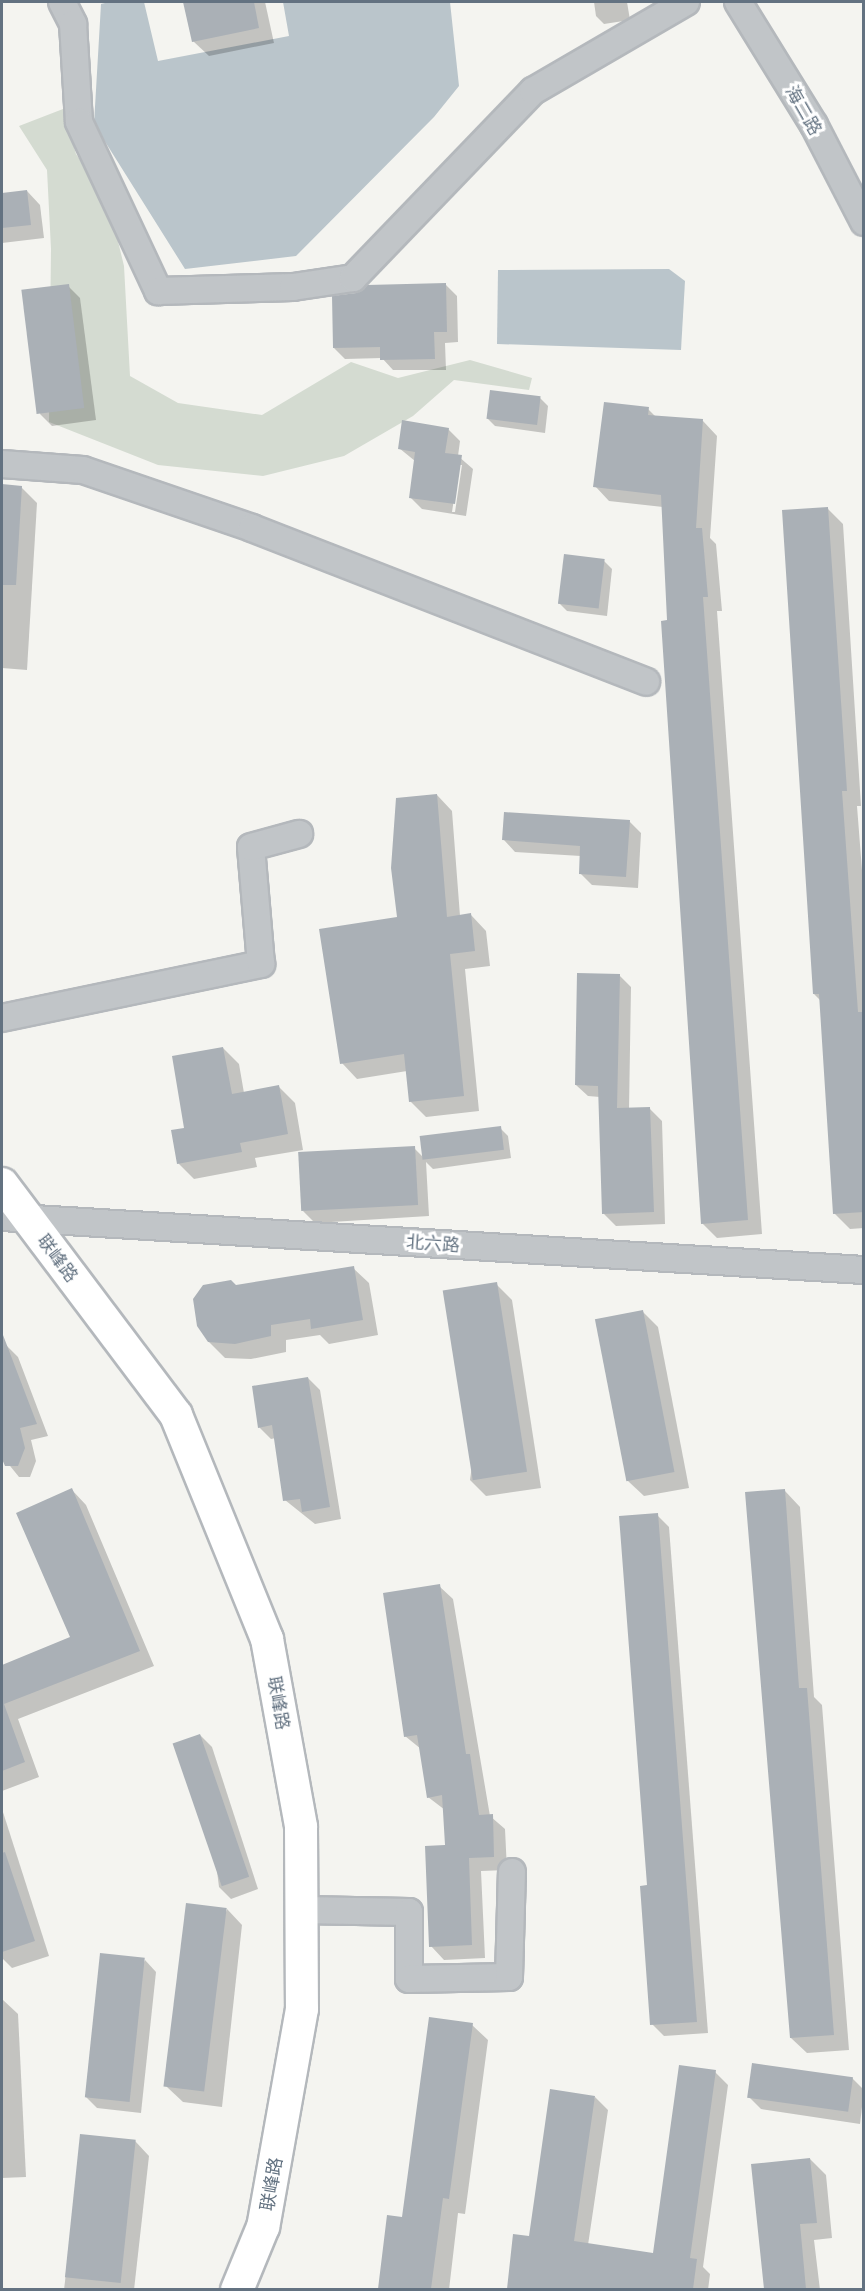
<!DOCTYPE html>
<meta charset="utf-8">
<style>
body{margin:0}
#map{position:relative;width:865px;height:2291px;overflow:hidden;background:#f4f4f0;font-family:Commissioner,"Noto Sans SC",sans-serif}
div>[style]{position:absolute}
.green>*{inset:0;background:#d4dbd1}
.water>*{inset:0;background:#bac5cb}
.shadow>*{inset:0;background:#0003}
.building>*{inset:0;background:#aab0b6;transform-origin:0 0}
.roads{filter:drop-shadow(2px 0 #b4b8bc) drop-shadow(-2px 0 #b4b8bc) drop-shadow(0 2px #b4b8bc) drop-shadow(0 -2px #b4b8bc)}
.minor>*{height:26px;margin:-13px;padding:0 13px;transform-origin:13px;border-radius:13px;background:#c1c5c8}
.major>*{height:32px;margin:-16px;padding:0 16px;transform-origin:16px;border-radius:16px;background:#fff}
span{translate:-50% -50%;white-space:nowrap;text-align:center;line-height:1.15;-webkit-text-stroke:6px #fff;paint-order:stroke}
.street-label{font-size:18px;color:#637281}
.frame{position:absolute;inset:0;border:3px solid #637281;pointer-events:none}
</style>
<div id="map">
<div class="green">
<div style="clip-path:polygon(63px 109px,76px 154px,108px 200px,124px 266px,130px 376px,178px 403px,262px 415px,351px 362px,398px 378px,470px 360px,532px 378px,529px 390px,454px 380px,413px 416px,344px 456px,263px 476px,158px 465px,49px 422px,51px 249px,47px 170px,19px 126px)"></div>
</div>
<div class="water">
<div style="clip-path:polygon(109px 2px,144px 2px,158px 61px,289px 36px,283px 2px,450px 2px,459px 86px,434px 117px,296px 256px,185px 269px,94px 124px,101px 4px)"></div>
<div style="clip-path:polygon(669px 269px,685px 281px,681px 350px,497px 344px,498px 270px)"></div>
</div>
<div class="shadow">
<div style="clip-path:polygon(185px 2px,265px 2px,274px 43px,209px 56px,193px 41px)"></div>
<div style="clip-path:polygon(594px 2px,627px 2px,630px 20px,604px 24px,596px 16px)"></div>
<div style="clip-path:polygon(27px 191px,40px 205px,44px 238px,2px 243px,2px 194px)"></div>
<div style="clip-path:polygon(446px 285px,457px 296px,458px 342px,445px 343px,446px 370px,393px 370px,382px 358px,345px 359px,334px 348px)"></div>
<div style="clip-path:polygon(68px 286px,80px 298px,96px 420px,52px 426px,40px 414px)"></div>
<div style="clip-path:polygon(540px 398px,548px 406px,545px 433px,495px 426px,487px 418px)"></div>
<div style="clip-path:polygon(648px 409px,657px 418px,703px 421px,717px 436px,710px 538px,716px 544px,722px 611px,717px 611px,762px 1234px,717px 1238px,702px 1223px,663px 507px,609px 501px,595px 486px)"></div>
<div style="clip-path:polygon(evenodd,448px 429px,460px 441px,458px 456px,473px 469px,466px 516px,422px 509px,410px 497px,415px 461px,399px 448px,448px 429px,459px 465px,462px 465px,455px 512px,452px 512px,459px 465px)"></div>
<div style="clip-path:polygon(2px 486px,21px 487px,37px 503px,27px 670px,2px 668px)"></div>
<div style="clip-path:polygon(828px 509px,843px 524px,861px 806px,857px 806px,864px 896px,864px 1228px,850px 1229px,834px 1213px,821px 1001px,814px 994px)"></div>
<div style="clip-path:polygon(604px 561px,612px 569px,607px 616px,567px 611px,559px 603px)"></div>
<div style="clip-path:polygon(437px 795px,452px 811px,460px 916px,471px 915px,486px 931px,490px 966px,465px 969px,479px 1111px,426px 1117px,410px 1101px,407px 1071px,357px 1079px,342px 1063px,399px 918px)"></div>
<div style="clip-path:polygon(629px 821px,641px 833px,638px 888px,592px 885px,580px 873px,581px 856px,515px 852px,504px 840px)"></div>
<div style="clip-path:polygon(619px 975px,631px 987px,629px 1110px,650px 1109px,662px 1121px,665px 1224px,616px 1226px,604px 1214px,600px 1097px,588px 1096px,576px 1085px)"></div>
<div style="clip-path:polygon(223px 1048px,239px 1064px,244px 1093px,279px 1087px,295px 1103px,303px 1150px,255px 1158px,257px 1167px,194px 1179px,178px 1163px,186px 1129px)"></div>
<div style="clip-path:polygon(500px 1128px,508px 1136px,511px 1158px,433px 1169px,426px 1162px,429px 1216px,315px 1223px,303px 1211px,414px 1148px,425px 1159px)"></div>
<div style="clip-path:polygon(353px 1268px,369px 1283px,378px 1335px,329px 1344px,320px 1335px,286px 1340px,286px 1352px,251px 1359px,225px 1358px,209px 1342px,236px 1287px)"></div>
<div style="clip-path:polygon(496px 1284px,512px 1300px,541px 1488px,486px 1496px,470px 1480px)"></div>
<div style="clip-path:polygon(642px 1311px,658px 1327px,689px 1488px,644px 1496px,628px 1481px)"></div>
<div style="clip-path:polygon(6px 1345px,18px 1357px,48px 1436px,31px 1440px,36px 1461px,30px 1477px,19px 1477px,2px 1456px,2px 1347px)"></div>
<div style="clip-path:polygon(308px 1378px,320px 1390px,341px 1519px,315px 1524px,285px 1500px,276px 1438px,271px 1439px,259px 1427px)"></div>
<div style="clip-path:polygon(72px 1490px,86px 1505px,154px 1666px,18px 1719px,39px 1777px,2px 1791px,2px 1668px,72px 1638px)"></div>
<div style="clip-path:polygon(785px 1491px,800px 1507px,814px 1697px,822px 1705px,849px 2050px,807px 2053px,791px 2038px)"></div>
<div style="clip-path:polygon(657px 1515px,669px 1527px,708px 2033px,664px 2036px,652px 2024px,648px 1887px)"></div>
<div style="clip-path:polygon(439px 1586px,453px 1599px,490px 1816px,505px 1829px,507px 1870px,481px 1871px,485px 1958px,444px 1960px,431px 1946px,446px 1847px,445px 1810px,428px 1797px,421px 1749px,405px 1736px)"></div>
<div style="clip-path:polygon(200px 1735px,212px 1747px,258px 1889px,231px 1899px,219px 1887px)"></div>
<div style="clip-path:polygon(2px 1809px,49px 1956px,12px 1968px,2px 1958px)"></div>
<div style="clip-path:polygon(227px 1909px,242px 1925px,222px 2107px,183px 2102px,167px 2087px)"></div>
<div style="clip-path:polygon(145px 1960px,156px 1972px,141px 2113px,97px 2108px,85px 2096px)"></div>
<div style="clip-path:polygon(2px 1999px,18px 2014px,26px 2177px,2px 2178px)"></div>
<div style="clip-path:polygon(472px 2025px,488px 2040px,465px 2214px,458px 2213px,449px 2290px,379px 2290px,389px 2217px,404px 2219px)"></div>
<div style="clip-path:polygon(715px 2072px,728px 2085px,703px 2267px,710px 2274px,708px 2290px,509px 2290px,515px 2236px,530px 2238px,595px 2097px,608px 2110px,588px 2245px,654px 2254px)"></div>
<div style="clip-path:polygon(852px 2078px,864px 2090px,860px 2124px,761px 2109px,749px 2097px)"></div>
<div style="clip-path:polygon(82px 2135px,135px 2141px,149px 2156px,134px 2290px,64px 2290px)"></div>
<div style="clip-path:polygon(810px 2159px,826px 2175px,832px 2238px,814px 2240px,820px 2290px,765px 2290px,753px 2165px)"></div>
</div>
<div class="building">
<div style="clip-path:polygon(183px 2px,254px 2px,259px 28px,192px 42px)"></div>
<div style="clip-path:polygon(27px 190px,31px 225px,2px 228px,2px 193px)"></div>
<div style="clip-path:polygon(446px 283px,447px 332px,434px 332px,435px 359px,380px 360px,380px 347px,333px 348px,332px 296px,356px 293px,367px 285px)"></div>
<div style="left:69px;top:284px;width:125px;height:48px;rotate:83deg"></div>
<div style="left:490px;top:390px;width:51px;height:29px;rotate:7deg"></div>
<div style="clip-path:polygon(604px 402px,649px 407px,648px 415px,703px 419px,696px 528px,702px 528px,708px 597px,703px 597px,748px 1220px,701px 1224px,661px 621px,667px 620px,661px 495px,593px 487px)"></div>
<div style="clip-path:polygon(402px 420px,449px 428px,445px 453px,462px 455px,455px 504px,409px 498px,415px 452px,398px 449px)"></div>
<div style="clip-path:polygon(2px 484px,22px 486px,16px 585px,2px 585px)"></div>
<div style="clip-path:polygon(828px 507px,847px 791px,842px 791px,858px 1012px,864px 1012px,864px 1212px,833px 1214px,819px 994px,813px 994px,782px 510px)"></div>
<div style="left:564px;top:554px;width:41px;height:50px;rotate:7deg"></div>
<div style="clip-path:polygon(437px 794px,447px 917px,471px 913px,475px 951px,450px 954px,464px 1096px,409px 1102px,404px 1054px,340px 1064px,319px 929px,397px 917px,391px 868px,396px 798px)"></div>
<div style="clip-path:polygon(504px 812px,630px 820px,626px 877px,579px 874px,580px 846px,502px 840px)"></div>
<div style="clip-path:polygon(577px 973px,620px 974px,617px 1108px,650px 1107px,654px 1212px,602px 1214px,598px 1086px,575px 1085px)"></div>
<div style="clip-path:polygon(223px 1047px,232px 1094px,279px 1085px,288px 1134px,240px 1143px,242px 1152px,177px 1164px,171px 1130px,184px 1128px,172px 1056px)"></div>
<div style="left:501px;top:1126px;width:24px;height:82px;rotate:83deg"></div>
<div style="left:415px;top:1146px;width:59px;height:117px;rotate:87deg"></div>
<div style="clip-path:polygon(354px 1266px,363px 1320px,311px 1329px,310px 1319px,271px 1325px,271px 1336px,235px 1344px,208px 1342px,197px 1326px,193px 1299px,203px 1285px,231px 1280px,236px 1285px)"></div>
<div style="left:497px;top:1282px;width:192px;height:55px;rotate:81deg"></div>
<div style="left:643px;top:1310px;width:165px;height:49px;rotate:79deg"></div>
<div style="clip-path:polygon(3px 1335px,37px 1424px,20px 1428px,25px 1448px,18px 1466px,5px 1466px,2px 1459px)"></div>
<div style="clip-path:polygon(308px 1377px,330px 1507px,302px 1512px,300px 1499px,283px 1501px,272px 1425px,258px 1428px,252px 1386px)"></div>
<div style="clip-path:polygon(72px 1488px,140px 1651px,4px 1704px,25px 1762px,2px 1771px,2px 1665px,70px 1637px,16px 1513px)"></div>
<div style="clip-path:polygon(785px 1489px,799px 1688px,807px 1688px,834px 2035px,790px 2038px,745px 1492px)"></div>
<div style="clip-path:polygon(658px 1513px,697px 2022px,650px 2025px,640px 1886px,647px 1885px,619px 1516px)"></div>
<div style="clip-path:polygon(440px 1584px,466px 1754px,470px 1754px,479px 1815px,493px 1814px,494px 1857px,469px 1858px,472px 1945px,429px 1947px,425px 1846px,445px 1845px,442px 1795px,427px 1798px,417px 1735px,404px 1737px,383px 1593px)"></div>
<div style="left:200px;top:1734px;width:151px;height:29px;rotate:71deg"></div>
<div style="clip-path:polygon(5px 1852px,35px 1941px,2px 1952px,2px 1853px)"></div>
<div style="left:186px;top:1903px;width:41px;height:185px;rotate:7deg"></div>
<div style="left:100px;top:1953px;width:45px;height:145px;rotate:6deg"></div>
<div style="clip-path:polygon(429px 2017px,473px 2023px,449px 2199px,443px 2198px,431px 2289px,378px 2289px,387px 2215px,402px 2217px)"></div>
<div style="left:752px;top:2063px;width:102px;height:35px;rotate:8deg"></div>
<div style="clip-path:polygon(679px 2065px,716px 2070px,690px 2258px,697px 2259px,693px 2289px,507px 2289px,513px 2234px,529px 2236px,550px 2089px,595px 2096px,574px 2241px,653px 2253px)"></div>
<div style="left:80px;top:2134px;width:56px;height:144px;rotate:6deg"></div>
<div style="clip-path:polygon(810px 2158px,817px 2223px,800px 2224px,806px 2289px,764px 2289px,751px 2164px)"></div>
</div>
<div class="roads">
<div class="minor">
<div style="left:62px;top:2px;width:25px;rotate:63deg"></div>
<div style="left:73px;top:24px;width:98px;rotate:86.5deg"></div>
<div style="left:79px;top:122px;width:187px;rotate:64.9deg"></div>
<div style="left:158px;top:291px;width:135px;rotate:-1.7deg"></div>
<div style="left:293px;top:287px;width:61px;rotate:-8.5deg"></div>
<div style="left:353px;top:278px;width:260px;rotate:-46.1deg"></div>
<div style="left:533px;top:91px;width:177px;rotate:-30.2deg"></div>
<div style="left:738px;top:2px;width:145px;rotate:58.3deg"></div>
<div style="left:814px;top:125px;width:109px;rotate:62.7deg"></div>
<div style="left:2px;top:464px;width:81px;rotate:4.2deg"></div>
<div style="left:83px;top:470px;width:179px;rotate:18.9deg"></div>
<div style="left:252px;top:528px;width:423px;rotate:21.3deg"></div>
<div style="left:2px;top:1018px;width:265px;rotate:-11.8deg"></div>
<div style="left:261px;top:964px;width:117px;rotate:-94.9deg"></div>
<div style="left:251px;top:847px;width:50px;rotate:-15.2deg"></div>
<div style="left:2px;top:1217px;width:864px;rotate:3.52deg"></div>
<div style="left:302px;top:1910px;width:107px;rotate:1.1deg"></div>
<div style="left:409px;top:1912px;width:67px;rotate:90deg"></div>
<div style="left:409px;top:1979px;width:100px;rotate:-1.1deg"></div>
<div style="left:509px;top:1977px;width:105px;rotate:-88.4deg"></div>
</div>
<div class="major">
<div style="left:2px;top:1184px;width:289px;rotate:53deg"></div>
<div style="left:176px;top:1415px;width:242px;rotate:67.9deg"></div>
<div style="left:267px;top:1639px;width:191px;rotate:79.7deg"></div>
<div style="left:301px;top:1827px;width:182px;rotate:89.7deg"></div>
<div style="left:302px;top:2009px;width:221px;rotate:100.1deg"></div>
<div style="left:263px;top:2227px;width:68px;rotate:112.4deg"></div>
</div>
</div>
<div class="street-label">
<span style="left:804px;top:110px;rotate:60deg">海二路</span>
<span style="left:433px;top:1243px;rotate:4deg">北六路</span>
<span style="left:58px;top:1258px;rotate:53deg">联峰路</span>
<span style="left:279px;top:1703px;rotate:80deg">联峰路</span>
<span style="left:271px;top:2184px;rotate:-80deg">联峰路</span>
</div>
<div class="frame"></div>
</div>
